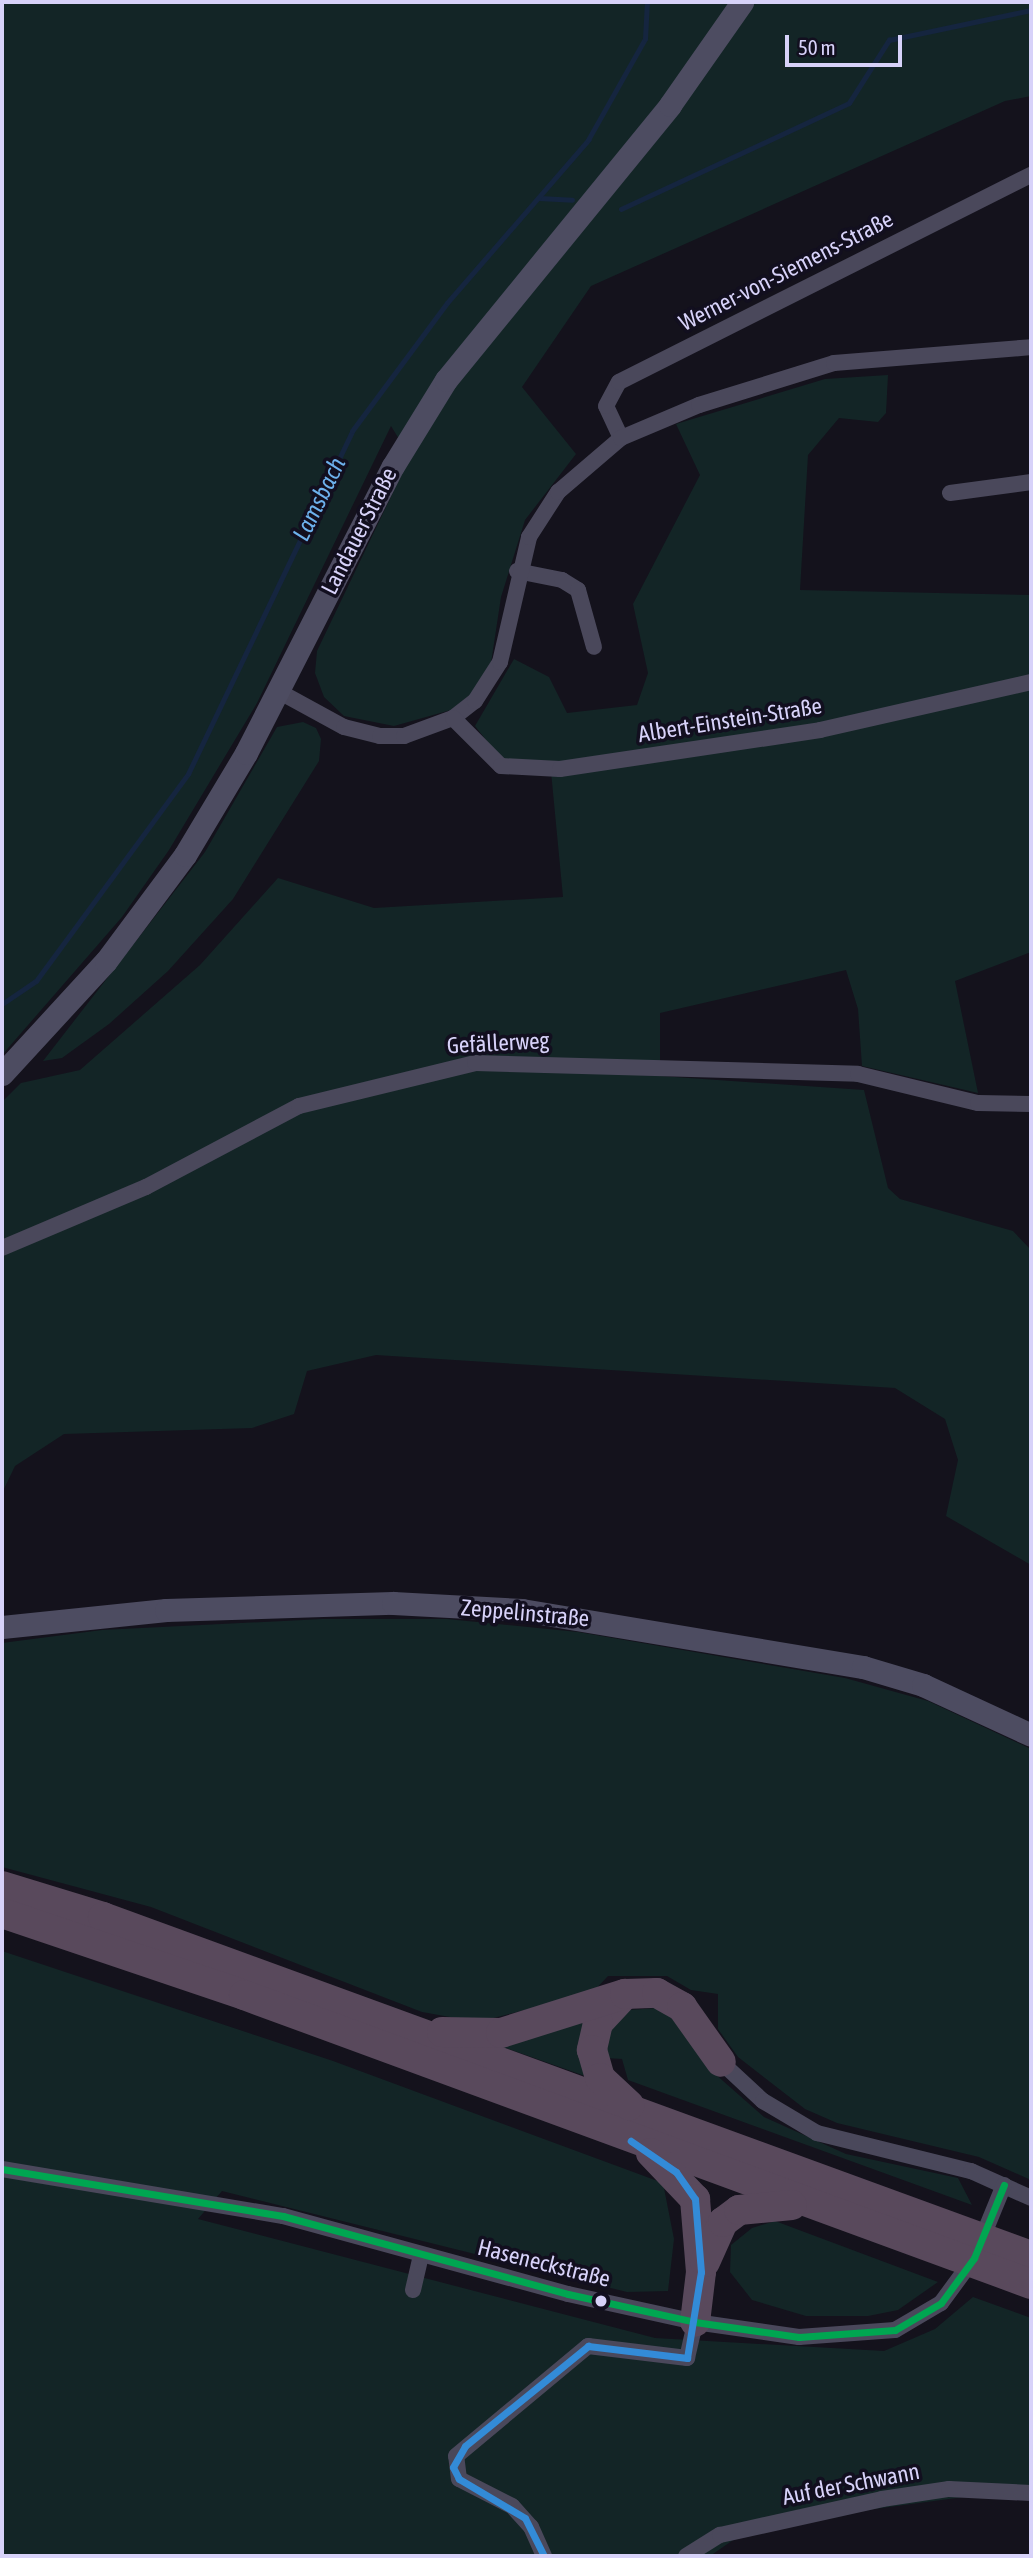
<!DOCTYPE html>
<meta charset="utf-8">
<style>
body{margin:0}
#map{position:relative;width:1033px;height:2558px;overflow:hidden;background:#14121c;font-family:"Asap Condensed",sans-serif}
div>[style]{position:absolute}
.green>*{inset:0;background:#132526}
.stream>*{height:4.5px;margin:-2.25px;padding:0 2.25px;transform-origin:2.25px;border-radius:2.25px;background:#15253f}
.street>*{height:16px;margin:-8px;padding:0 8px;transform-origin:8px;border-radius:8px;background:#4a485b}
.secondary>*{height:23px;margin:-11.5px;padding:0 11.5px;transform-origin:11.5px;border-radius:11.5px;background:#4d4c61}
.highway>*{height:30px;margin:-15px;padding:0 15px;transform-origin:15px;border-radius:15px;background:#59495c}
.bus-1>*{height:7px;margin:-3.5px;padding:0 3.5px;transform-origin:3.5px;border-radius:3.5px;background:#00a651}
.bus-2>*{height:7px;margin:-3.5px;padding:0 3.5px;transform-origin:3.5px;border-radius:3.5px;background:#338bd7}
.dots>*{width:19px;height:19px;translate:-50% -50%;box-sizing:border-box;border:4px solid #120f1f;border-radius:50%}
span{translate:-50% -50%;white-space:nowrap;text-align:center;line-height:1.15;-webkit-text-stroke:7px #120f1f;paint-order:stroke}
.street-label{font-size:23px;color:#d7d2f9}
.water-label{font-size:24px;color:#6db1ec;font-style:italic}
.frame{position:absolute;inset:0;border:4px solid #d7d2f9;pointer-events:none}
.scale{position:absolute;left:785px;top:35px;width:117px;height:32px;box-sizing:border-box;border:4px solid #d7d2f9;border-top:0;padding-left:9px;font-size:21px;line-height:24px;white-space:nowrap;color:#d7d2f9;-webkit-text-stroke:5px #120f1f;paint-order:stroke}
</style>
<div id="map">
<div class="green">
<div style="clip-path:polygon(2px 2px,1031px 2px,1031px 96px,1005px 101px,591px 286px,522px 387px,576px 454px,525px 520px,501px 597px,491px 663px,471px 694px,451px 710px,394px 726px,344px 716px,324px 697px,315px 673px,317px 651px,410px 457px,391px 426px,257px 703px,169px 850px,122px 917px,2px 1055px)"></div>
<div style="clip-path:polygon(888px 375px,886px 413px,878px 422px,839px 418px,808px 455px,800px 590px,1031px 595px,1031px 952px,955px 981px,978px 1093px,862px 1066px,858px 1009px,846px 970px,660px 1013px,660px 1076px,864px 1090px,888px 1188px,900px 1199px,1013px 1231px,1031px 1250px,1031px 1565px,946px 1516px,958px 1460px,945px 1419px,895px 1388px,376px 1355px,307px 1371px,294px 1414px,252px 1428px,64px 1434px,15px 1466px,2px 1493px,2px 1102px,21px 1083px,80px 1070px,200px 965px,278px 878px,374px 908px,563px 897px,550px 761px,501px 759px,475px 726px,514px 659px,549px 677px,567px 713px,637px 705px,648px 673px,633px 604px,700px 475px,676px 424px,825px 379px)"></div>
<div style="clip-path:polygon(303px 722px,316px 728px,321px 739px,319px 761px,233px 899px,168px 971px,109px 1024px,62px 1058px,43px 1061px,205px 852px,277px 727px)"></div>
<div style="clip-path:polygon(323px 1619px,447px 1619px,578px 1632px,845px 1678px,928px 1701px,1031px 1749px,1031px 2180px,979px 2157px,837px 2123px,805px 2109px,738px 2057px,718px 2029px,718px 1994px,691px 1990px,667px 1976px,608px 1976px,592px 1993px,478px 2022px,422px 2012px,151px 1907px,2px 1867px,2px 1643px,102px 1630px)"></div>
<div style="clip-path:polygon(2px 1951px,333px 2061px,663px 2183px,674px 2239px,668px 2291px,627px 2292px,222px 2191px,198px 2219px,655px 2338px,884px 2351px,935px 2329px,973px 2297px,1031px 2318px,1031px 2488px,755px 2525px,710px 2556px,2px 2556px)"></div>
<div style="clip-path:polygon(657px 2008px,678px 2021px,714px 2073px,764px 2117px,846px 2154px,958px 2178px,972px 2205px,628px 2080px,622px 2059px,606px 2058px,608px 2028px,628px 2010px)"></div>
<div style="clip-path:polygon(587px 2015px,588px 2077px,492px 2043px)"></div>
<div style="clip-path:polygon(775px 2221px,938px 2282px,898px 2310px,868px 2316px,806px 2316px,752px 2300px,730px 2272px,731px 2245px,752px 2228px)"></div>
</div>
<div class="stream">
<div style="left:539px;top:198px;width:33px;rotate:3deg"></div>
<div style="left:621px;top:209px;width:251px;rotate:-24.9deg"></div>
<div style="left:849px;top:103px;width:75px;rotate:-57.6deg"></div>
<div style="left:889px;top:40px;width:145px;rotate:-11.9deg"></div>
<div style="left:2px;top:1004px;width:41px;rotate:-34.1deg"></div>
<div style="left:36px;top:981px;width:257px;rotate:-53.7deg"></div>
<div style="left:188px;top:774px;width:380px;rotate:-64.4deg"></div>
<div style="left:352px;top:431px;width:159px;rotate:-53.4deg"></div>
<div style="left:447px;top:303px;width:216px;rotate:-49.1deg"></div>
<div style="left:588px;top:140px;width:116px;rotate:-60.6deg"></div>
<div style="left:645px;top:39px;width:37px;rotate:-87deg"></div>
</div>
<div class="street">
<div style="left:621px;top:438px;width:35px;rotate:-115deg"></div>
<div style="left:606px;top:406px;width:27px;rotate:-62deg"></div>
<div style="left:619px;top:382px;width:461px;rotate:-26.7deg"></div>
<div style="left:950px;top:493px;width:82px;rotate:-7.7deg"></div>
<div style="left:517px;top:571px;width:46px;rotate:11.3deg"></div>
<div style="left:562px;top:580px;width:19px;rotate:32deg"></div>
<div style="left:578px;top:590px;width:59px;rotate:74.3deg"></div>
<div style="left:278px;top:691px;width:75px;rotate:28.6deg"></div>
<div style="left:344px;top:727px;width:37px;rotate:14deg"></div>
<div style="left:380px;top:736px;width:24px"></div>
<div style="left:404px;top:736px;width:52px;rotate:-20.2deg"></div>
<div style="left:453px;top:718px;width:28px;rotate:-38deg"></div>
<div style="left:475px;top:701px;width:46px;rotate:-57.3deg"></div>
<div style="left:500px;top:662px;width:128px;rotate:-76.9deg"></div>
<div style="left:529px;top:537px;width:54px;rotate:-57.2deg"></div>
<div style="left:558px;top:492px;width:83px;rotate:-40.6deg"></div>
<div style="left:621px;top:438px;width:85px;rotate:-22.9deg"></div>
<div style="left:699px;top:405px;width:141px;rotate:-17.3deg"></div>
<div style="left:834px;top:363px;width:198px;rotate:-4.6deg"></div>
<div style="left:453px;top:718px;width:68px;rotate:45deg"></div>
<div style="left:501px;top:766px;width:59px;rotate:2.9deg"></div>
<div style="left:560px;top:769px;width:263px;rotate:-8.5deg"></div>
<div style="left:820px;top:730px;width:216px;rotate:-12.8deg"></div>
<div style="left:2px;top:1248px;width:156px;rotate:-23deg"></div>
<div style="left:146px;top:1187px;width:173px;rotate:-27.9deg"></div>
<div style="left:299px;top:1106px;width:181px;rotate:-13.7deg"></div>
<div style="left:475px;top:1063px;width:383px;rotate:1.6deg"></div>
<div style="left:858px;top:1074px;width:123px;rotate:13.6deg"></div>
<div style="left:978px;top:1103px;width:53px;rotate:1.1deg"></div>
<div style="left:721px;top:2062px;width:57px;rotate:42.9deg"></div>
<div style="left:763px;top:2101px;width:63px;rotate:30.7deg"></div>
<div style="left:817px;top:2133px;width:159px;rotate:13.9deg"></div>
<div style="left:971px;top:2171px;width:66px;rotate:24.2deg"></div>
<div style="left:2px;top:2169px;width:285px;rotate:9.5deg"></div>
<div style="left:283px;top:2216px;width:295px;rotate:15.3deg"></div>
<div style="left:568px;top:2294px;width:130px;rotate:12.4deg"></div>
<div style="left:695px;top:2322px;width:105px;rotate:8.2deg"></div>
<div style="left:799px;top:2337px;width:96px;rotate:-4.2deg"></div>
<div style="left:895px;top:2330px;width:53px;rotate:-30.4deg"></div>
<div style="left:941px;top:2303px;width:56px;rotate:-53.7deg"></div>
<div style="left:974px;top:2258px;width:79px;rotate:-67.7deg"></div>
<div style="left:413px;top:2290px;width:36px;rotate:-77deg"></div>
<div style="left:544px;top:2556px;width:32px;rotate:-114deg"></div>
<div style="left:531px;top:2527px;width:28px;rotate:-132deg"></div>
<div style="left:512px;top:2506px;width:59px;rotate:-153deg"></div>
<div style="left:459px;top:2479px;width:23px;rotate:-97deg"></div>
<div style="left:456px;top:2456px;width:172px;rotate:-39.8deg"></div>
<div style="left:588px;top:2346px;width:100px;rotate:6.9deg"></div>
<div style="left:687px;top:2358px;width:37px;rotate:-77deg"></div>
<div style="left:686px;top:2556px;width:40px;rotate:-32deg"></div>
<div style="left:720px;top:2535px;width:166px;rotate:-12.5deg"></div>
<div style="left:882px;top:2499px;width:68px;rotate:-8.5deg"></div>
<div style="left:949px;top:2489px;width:82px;rotate:2.8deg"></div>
</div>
<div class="secondary">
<div style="left:2px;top:1074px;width:154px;rotate:-47.4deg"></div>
<div style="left:106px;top:961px;width:132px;rotate:-53.3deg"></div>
<div style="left:185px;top:855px;width:119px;rotate:-59.1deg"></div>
<div style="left:246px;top:753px;width:322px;rotate:-62.9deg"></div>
<div style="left:393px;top:466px;width:101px;rotate:-58.4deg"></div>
<div style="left:446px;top:380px;width:355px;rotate:-50.8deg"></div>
<div style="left:670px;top:105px;width:126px;rotate:-55deg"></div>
<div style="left:2px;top:1627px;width:165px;rotate:-5.9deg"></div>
<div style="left:166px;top:1610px;width:227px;rotate:-1.8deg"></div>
<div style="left:393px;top:1603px;width:129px;rotate:3.1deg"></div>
<div style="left:522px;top:1610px;width:346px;rotate:9.5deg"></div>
<div style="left:863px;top:1667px;width:63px;rotate:16.7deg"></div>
<div style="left:923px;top:1685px;width:119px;rotate:24.8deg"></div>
</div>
<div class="highway">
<div style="left:2px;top:1886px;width:106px;rotate:17.1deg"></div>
<div style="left:103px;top:1917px;width:988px;rotate:20.07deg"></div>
<div style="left:2px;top:1913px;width:256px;rotate:18.7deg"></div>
<div style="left:244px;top:1995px;width:838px;rotate:20.16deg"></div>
<div style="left:625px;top:1994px;width:40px;rotate:133deg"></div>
<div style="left:598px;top:2023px;width:28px;rotate:103deg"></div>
<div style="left:592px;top:2050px;width:29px;rotate:74deg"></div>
<div style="left:600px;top:2078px;width:40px;rotate:43deg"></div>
<div style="left:442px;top:2032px;width:59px;rotate:1deg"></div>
<div style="left:501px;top:2033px;width:130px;rotate:-17.5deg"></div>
<div style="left:625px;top:1994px;width:32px;rotate:-2deg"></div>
<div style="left:657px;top:1993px;width:29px;rotate:29deg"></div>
<div style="left:682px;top:2007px;width:67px;rotate:54.7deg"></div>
<div style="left:651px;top:2153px;width:64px;rotate:46.3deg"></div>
<div style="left:695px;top:2199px;width:73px;rotate:85.3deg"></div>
<div style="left:701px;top:2272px;width:50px;rotate:96.8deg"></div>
<div style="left:705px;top:2262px;width:44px;rotate:-65.8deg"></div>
<div style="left:723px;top:2222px;width:20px;rotate:-37deg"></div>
<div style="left:739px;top:2210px;width:53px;rotate:-5.4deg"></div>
</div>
<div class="bus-1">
<div style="left:2px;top:2169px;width:285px;rotate:9.5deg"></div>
<div style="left:283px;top:2216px;width:295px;rotate:15.3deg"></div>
<div style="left:568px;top:2294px;width:130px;rotate:12.4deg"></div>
<div style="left:695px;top:2322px;width:105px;rotate:8.2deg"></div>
<div style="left:799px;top:2337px;width:96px;rotate:-4.2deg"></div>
<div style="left:895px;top:2330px;width:53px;rotate:-30.4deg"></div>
<div style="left:941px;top:2303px;width:56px;rotate:-53.7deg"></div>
<div style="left:974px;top:2258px;width:79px;rotate:-67.7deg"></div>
</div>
<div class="bus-2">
<div style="left:544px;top:2556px;width:42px;rotate:-116.6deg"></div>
<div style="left:525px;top:2518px;width:77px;rotate:-149.4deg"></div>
<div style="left:459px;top:2479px;width:13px;rotate:-117deg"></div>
<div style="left:453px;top:2467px;width:24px;rotate:-60deg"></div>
<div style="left:465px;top:2446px;width:159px;rotate:-39.1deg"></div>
<div style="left:588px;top:2346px;width:100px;rotate:6.9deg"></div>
<div style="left:687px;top:2358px;width:87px;rotate:-80.8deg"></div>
<div style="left:701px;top:2272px;width:73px;rotate:-94.7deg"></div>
<div style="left:695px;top:2199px;width:33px;rotate:-125deg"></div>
<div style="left:676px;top:2172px;width:55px;rotate:-145.4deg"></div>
</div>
<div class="dots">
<div style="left:601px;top:2301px;background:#d7d2f9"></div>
</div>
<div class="street-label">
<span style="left:786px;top:271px;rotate:-27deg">Werner-von-Siemens-Straße</span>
<span style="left:359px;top:531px;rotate:-63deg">Landauer Straße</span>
<span style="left:730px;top:720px;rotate:-9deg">Albert-Einstein-Straße</span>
<span style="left:498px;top:1043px;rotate:-3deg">Gefällerweg</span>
<span style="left:525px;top:1613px;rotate:5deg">Zeppelinstraße</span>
<span style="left:544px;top:2263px;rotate:14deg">Haseneckstraße</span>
<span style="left:851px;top:2484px;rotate:-11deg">Auf der Schwann</span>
</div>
<div class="water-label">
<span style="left:319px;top:499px;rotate:-64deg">Lamsbach</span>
</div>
<div class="frame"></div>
<div class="scale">50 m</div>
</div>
